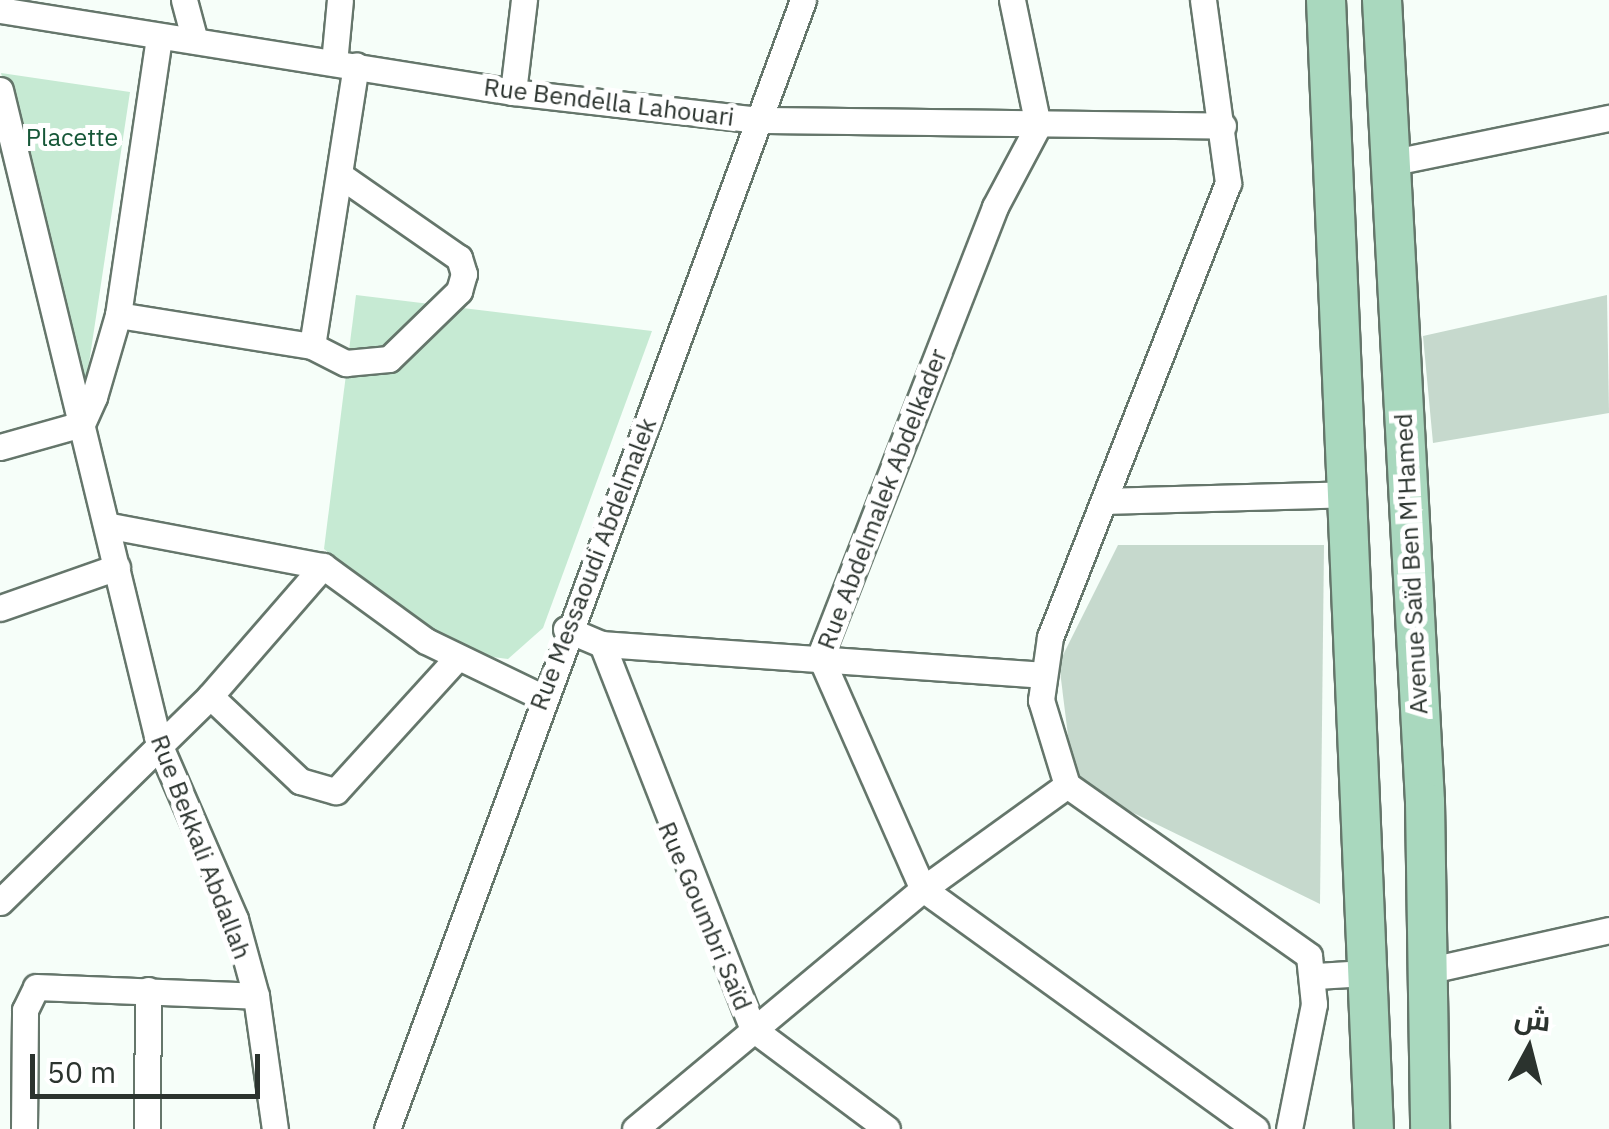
<!DOCTYPE html>
<meta charset="utf-8">
<style>
body{margin:0}
#map{position:relative;width:1609px;height:1129px;overflow:hidden;background:#f6fef9;font-family:"IBM Plex Sans",Cairo,sans-serif}
div>[style]{position:absolute}
.green>*{inset:0;background:#c6ead3}
.building>*{inset:0;background:#c6d9cd}
.roads{filter:drop-shadow(2px 0 #65766b) drop-shadow(-2px 0 #65766b) drop-shadow(0 2px #65766b) drop-shadow(0 -2px #65766b)}
.street>*{height:25px;margin:-12.5px;padding:0 12.5px;transform-origin:12.5px;border-radius:12.5px;background:#fff}
.primary>*{height:38px;margin:-19px;padding:0 19px;transform-origin:19px;border-radius:19px;background:#a9d8be}
span{translate:-50% -50%;white-space:nowrap;text-align:center;line-height:1.15;-webkit-text-stroke:10px #fff;paint-order:stroke}
.street-label{font-size:25px;color:#2b332e}
.park-label{font-size:25px;color:#165738}
.north{position:absolute;left:1479px;top:999px;width:100px;height:100px;-webkit-text-stroke:8px #fff;paint-order:stroke;rotate:7deg;font-size:28px;font-weight:700;line-height:40px;text-align:center;color:#2b332e}
.north::after{content:'';display:block;margin:auto;width:35px;height:45px;background:#2b332e;clip-path:polygon(50% 0,100% 100%,50% 72%,0 100%)}
.scale{position:absolute;left:30px;top:1054px;width:230px;height:45px;box-sizing:border-box;border:5px solid #2b332e;border-top:0;padding-left:12px;font-size:30px;line-height:35px;white-space:nowrap;color:#2b332e;-webkit-text-stroke:8px #fff;paint-order:stroke}
</style>
<div id="map">
<div class="green">
<div style="clip-path:polygon(1px 73px,130px 92px,86px 383px)"></div>
<div style="clip-path:polygon(356px 295px,652px 331px,543px 628px,508px 659px,462px 653px,324px 549px)"></div>
</div>
<div class="building">
<div style="clip-path:polygon(1607px 295px,1609px 413px,1433px 443px,1423px 336px)"></div>
<div style="clip-path:polygon(1118px 545px,1324px 545px,1320px 904px,1074px 784px,1059px 663px)"></div>
</div>
<div class="roads">
<div class="street">
<div style="left:184px;top:0;width:42px;rotate:75deg"></div>
<div style="left:1012px;top:0;width:129px;rotate:78.3deg"></div>
<div style="left:1038px;top:126px;width:92px;rotate:118deg"></div>
<div style="left:995px;top:207px;width:482px;rotate:111.3deg"></div>
<div style="left:820px;top:656px;width:255px;rotate:66.2deg"></div>
<div style="left:923px;top:889px;width:410px;rotate:35.8deg"></div>
<div style="left:1203px;top:0;width:185px;rotate:82.2deg"></div>
<div style="left:1228px;top:183px;width:488px;rotate:111.4deg"></div>
<div style="left:1050px;top:637px;width:64px;rotate:98.1deg"></div>
<div style="left:1041px;top:700px;width:89px;rotate:73deg"></div>
<div style="left:1067px;top:785px;width:296px;rotate:35.2deg"></div>
<div style="left:1309px;top:956px;width:48px;rotate:84.1deg"></div>
<div style="left:1314px;top:1004px;width:127px;rotate:101.3deg"></div>
<div style="left:0;top:10px;width:520px;rotate:9.08deg"></div>
<div style="left:513px;top:92px;width:248px;rotate:6.5deg"></div>
<div style="left:759px;top:120px;width:464px;rotate:0.7deg"></div>
<div style="left:334px;top:63px;width:63px;rotate:-84.6deg"></div>
<div style="left:0;top:90px;width:673px;rotate:76.34deg"></div>
<div style="left:159px;top:744px;width:191px;rotate:66.5deg"></div>
<div style="left:235px;top:919px;width:80px;rotate:74.7deg"></div>
<div style="left:256px;top:996px;width:134px;rotate:81.9deg"></div>
<div style="left:513px;top:92px;width:93px;rotate:-83.2deg"></div>
<div style="left:1389px;top:163px;width:225px;rotate:-11.6deg"></div>
<div style="left:118px;top:315px;width:196px;rotate:9.1deg"></div>
<div style="left:312px;top:346px;width:284px;rotate:-81.1deg"></div>
<div style="left:312px;top:346px;width:38px;rotate:27deg"></div>
<div style="left:346px;top:363px;width:43px;rotate:-5.3deg"></div>
<div style="left:389px;top:359px;width:98px;rotate:-44.2deg"></div>
<div style="left:459px;top:291px;width:18px;rotate:-74deg"></div>
<div style="left:464px;top:274px;width:17px;rotate:-107deg"></div>
<div style="left:459px;top:258px;width:144px;rotate:-145.2deg"></div>
<div style="left:0;top:447px;width:85px;rotate:-15.7deg"></div>
<div style="left:82px;top:424px;width:30px;rotate:-66deg"></div>
<div style="left:94px;top:397px;width:85px;rotate:-73.7deg"></div>
<div style="left:118px;top:315px;width:280px;rotate:-81.6deg"></div>
<div style="left:1106px;top:501px;width:246px;rotate:-1.6deg"></div>
<div style="left:111px;top:526px;width:216px;rotate:10.7deg"></div>
<div style="left:323px;top:566px;width:127px;rotate:36.1deg"></div>
<div style="left:426px;top:641px;width:127px;rotate:25.8deg"></div>
<div style="left:0;top:608px;width:124px;rotate:-19.3deg"></div>
<div style="left:566px;top:629px;width:39px;rotate:23deg"></div>
<div style="left:602px;top:644px;width:439px;rotate:4deg"></div>
<div style="left:602px;top:644px;width:414px;rotate:68.6deg"></div>
<div style="left:753px;top:1029px;width:167px;rotate:36.7deg"></div>
<div style="left:210px;top:696px;width:124px;rotate:43.4deg"></div>
<div style="left:300px;top:781px;width:37px;rotate:16deg"></div>
<div style="left:336px;top:791px;width:180px;rotate:-47.7deg"></div>
<div style="left:0;top:902px;width:294px;rotate:-44.4deg"></div>
<div style="left:210px;top:696px;width:172px;rotate:-49deg"></div>
<div style="left:1426px;top:971px;width:188px;rotate:-12.6deg"></div>
<div style="left:1316px;top:976px;width:50px;rotate:-3.4deg"></div>
<div style="left:24px;top:1129px;width:119px;rotate:-89.5deg"></div>
<div style="left:25px;top:1010px;width:25px;rotate:-64deg"></div>
<div style="left:36px;top:987px;width:220px;rotate:2.3deg"></div>
<div style="left:147px;top:1129px;width:139px;rotate:-89.6deg"></div>
<div style="left:387px;top:1129px;width:1203px;rotate:-69.77deg"></div>
<div style="left:635px;top:1129px;width:375px;rotate:-39.8deg"></div>
<div style="left:923px;top:889px;width:178px;rotate:-35.8deg"></div>
</div>
<div class="primary">
<div style="left:1326px;top:0;width:1130px;rotate:87.57deg"></div>
<div style="left:1382px;top:0;width:803px;rotate:86.93deg"></div>
<div style="left:1425px;top:802px;width:327px;rotate:89.1deg"></div>
</div>
</div>
<div class="street-label">
<span style="left:609px;top:102px;rotate:7deg">Rue Bendella Lahouari</span>
<span style="left:882px;top:499px;rotate:-69deg">Rue Abdelmalek Abdelkader</span>
<span style="left:593px;top:564px;rotate:-69deg">Rue Messaoudi Abdelmalek</span>
<span style="left:1411px;top:564px;rotate:-93deg">Avenue Saïd Ben M'Hamed</span>
<span style="left:201px;top:847px;rotate:69deg">Rue Bekkali Abdallah</span>
<span style="left:705px;top:916px;rotate:67deg">Rue Goumbri Saïd</span>
</div>
<div class="park-label">
<span style="left:72px;top:137px">Placette</span>
</div>
<div class="north">ش</div>
<div class="scale">50 m</div>
</div>
